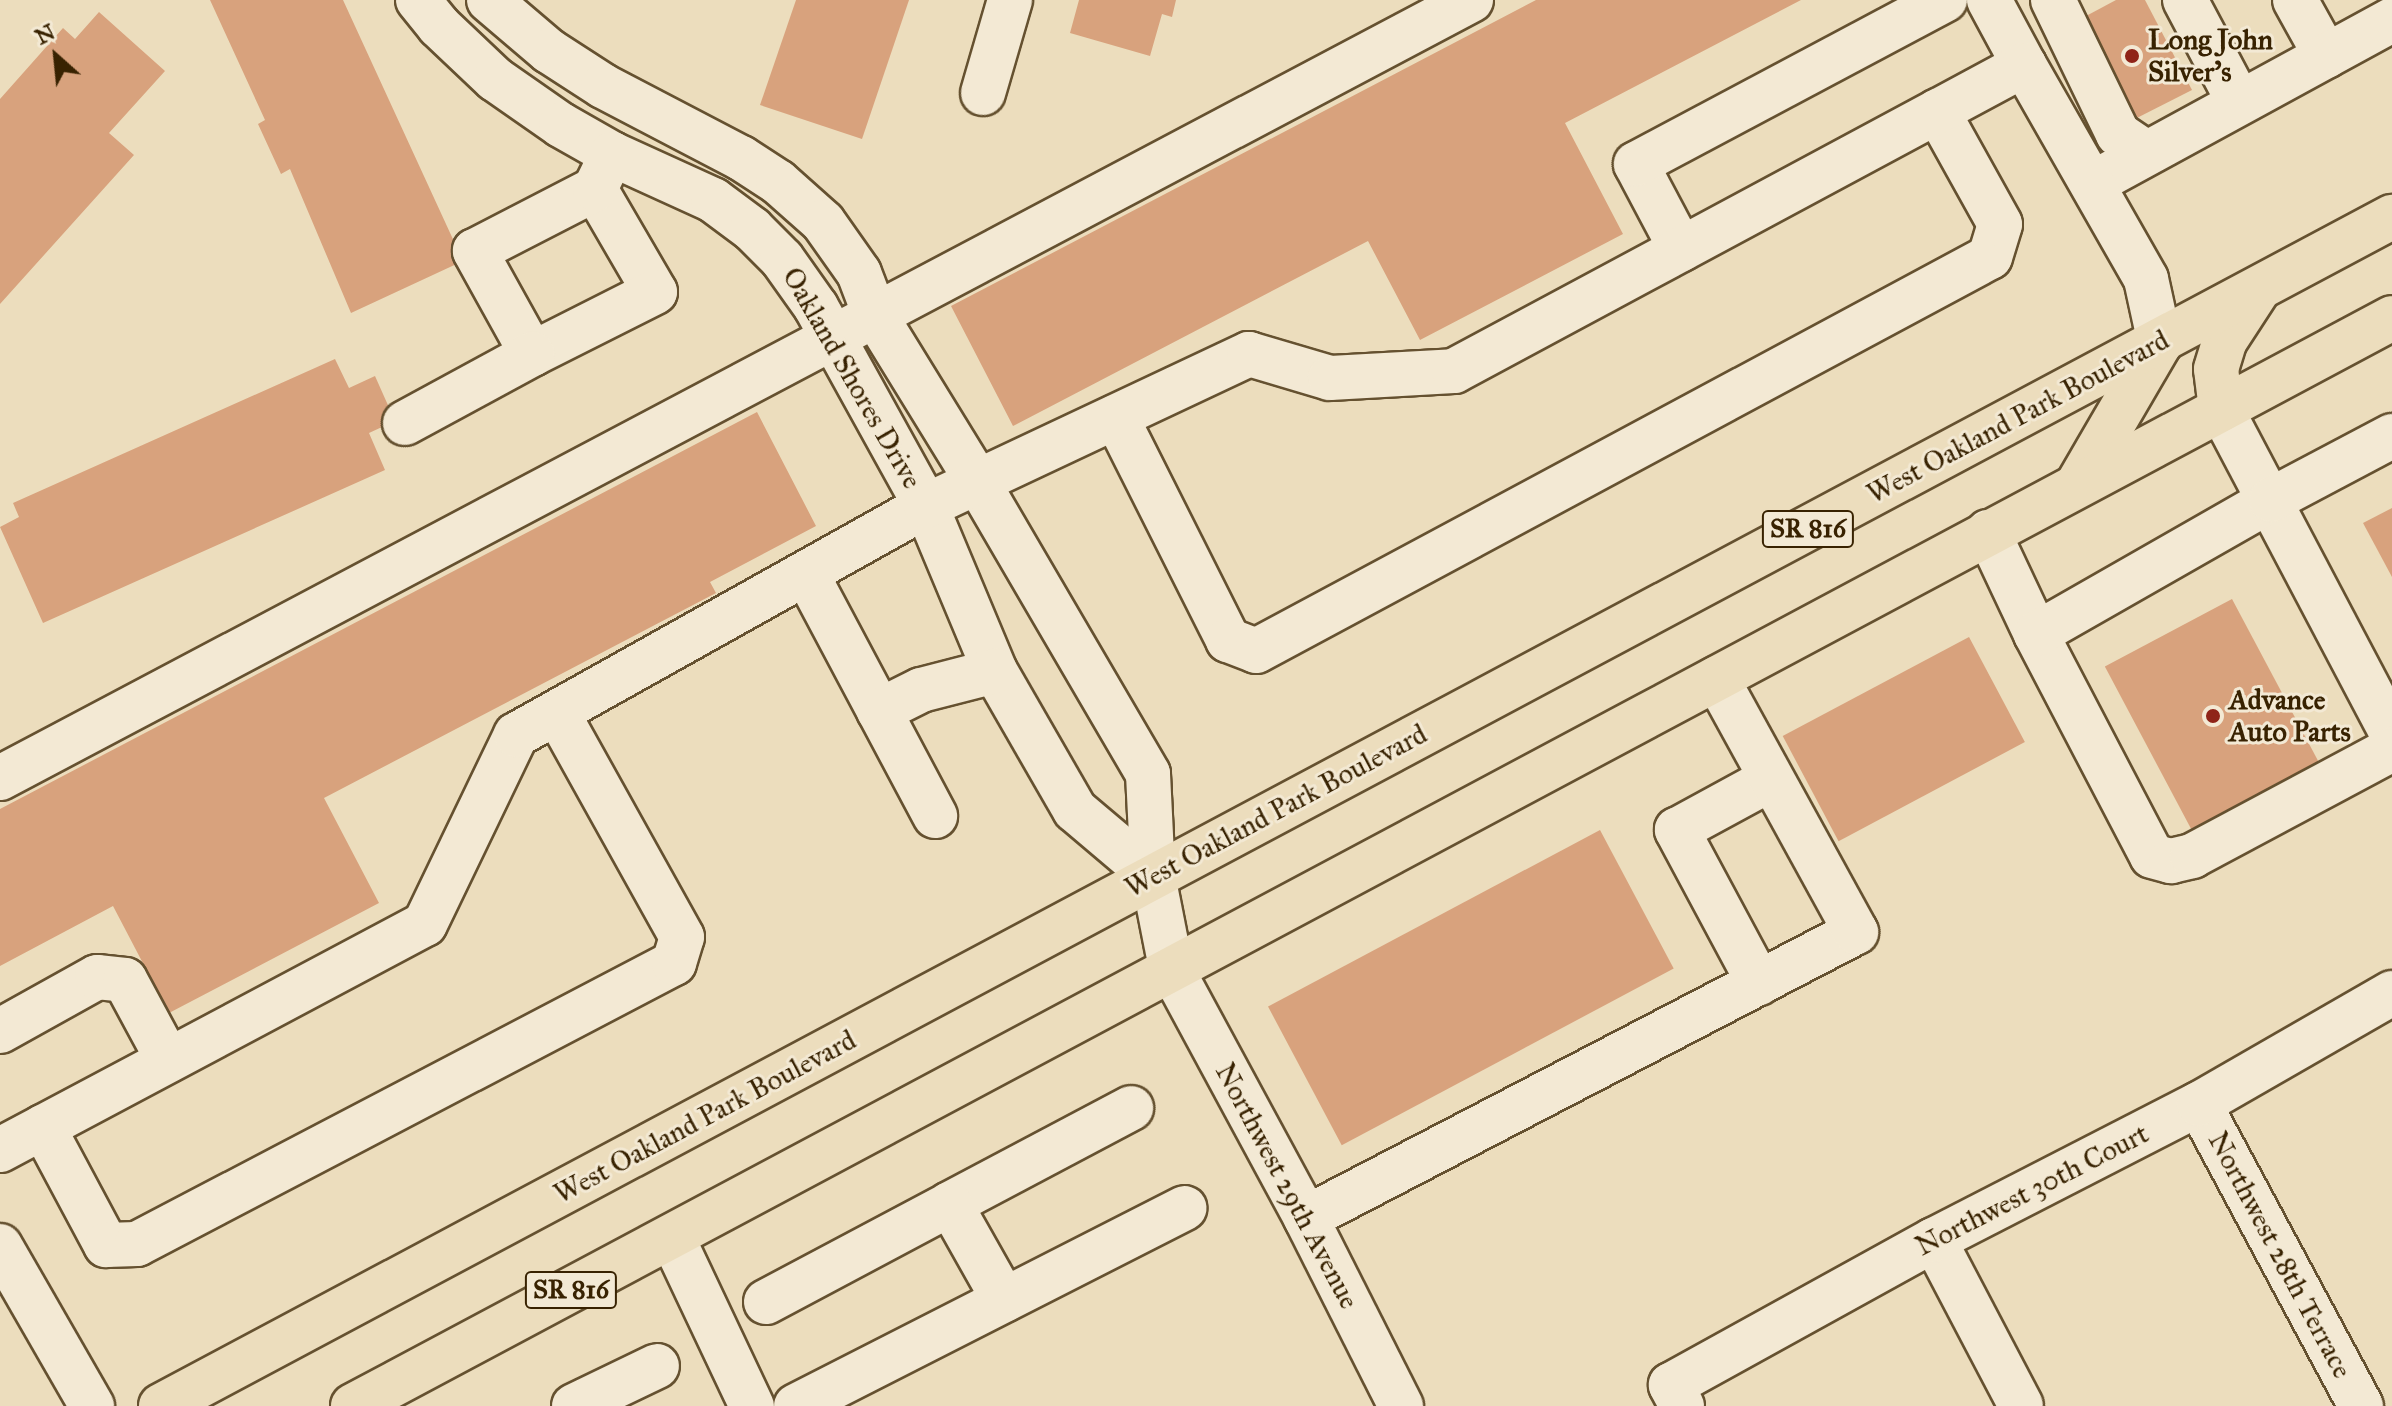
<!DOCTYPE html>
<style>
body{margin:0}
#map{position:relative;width:2392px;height:1406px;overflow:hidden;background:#ecddbd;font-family:"IM FELL Great Primer",serif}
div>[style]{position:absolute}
.building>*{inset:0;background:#d8a27d;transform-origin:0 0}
.roads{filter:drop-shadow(2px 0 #655130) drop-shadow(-2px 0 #655130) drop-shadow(0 2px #655130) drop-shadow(0 -2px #655130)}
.minor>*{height:44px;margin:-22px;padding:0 22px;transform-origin:22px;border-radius:22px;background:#f3e9d4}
.major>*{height:44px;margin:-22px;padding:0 22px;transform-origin:22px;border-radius:22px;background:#ecddbd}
.dots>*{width:22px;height:22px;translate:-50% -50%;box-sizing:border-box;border:4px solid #f3e9d4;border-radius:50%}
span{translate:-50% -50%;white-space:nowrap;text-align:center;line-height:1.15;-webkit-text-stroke:6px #f3e9d4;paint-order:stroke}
.shield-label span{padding:2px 6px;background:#f3e9d4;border:2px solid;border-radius:6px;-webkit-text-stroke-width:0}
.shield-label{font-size:26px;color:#382201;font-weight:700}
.poi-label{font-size:28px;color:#382201;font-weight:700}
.left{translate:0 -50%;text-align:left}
.street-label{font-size:28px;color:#382201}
.north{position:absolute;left:16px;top:16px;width:80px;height:80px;-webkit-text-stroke:6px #f3e9d4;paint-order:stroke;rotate:333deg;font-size:22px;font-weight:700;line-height:32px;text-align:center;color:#382201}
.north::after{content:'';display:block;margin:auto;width:28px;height:36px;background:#382201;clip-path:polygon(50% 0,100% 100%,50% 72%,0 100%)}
</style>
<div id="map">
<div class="building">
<div style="clip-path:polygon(210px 0,343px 0,463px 261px,351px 313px,290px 169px,281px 174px,258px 124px,265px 120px)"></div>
<div style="clip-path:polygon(796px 0,909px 0,862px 139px,760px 105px)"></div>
<div style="clip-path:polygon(1079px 0,1176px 0,1172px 17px,1162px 14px,1150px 56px,1070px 33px)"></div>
<div style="clip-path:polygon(1536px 0,1801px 0,1565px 123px,1623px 234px,1420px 340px,1368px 241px,1013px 426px,951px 306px)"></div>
<div style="clip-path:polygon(2116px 0,2145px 0,2192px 90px,2125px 124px,2073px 23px)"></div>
<div style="clip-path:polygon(99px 12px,165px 71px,109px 133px,134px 155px,0 304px,0 99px,63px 28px,75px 39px)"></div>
<div style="clip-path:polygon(335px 359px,349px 388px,375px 376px,395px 421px,369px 433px,385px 470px,43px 623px,0 527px,19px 517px,13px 503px)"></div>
<div style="clip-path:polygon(757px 412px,816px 526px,710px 582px,716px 593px,324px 798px,379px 903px,169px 1013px,113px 906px,0 966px,0 809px)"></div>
<div style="clip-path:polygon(2392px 508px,2392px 577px,2363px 523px)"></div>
<div style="left:2232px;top:599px;width:189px;height:144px;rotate:62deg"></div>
<div style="left:1969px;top:637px;width:119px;height:211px;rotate:62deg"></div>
<div style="left:1600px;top:830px;width:157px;height:376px;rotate:62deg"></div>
</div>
<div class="roads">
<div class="minor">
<div style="left:418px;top:0;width:33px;rotate:51deg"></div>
<div style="left:439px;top:26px;width:77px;rotate:43.4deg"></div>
<div style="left:495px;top:79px;width:80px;rotate:34.9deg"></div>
<div style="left:561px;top:125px;width:59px;rotate:29.6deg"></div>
<div style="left:612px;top:154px;width:111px;rotate:24.5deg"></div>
<div style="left:713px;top:200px;width:49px;rotate:36.6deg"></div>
<div style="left:752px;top:229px;width:42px;rotate:45deg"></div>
<div style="left:782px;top:259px;width:59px;rotate:54.7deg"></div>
<div style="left:816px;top:307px;width:227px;rotate:61.1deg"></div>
<div style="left:926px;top:506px;width:179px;rotate:67.3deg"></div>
<div style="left:995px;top:671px;width:160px;rotate:60.1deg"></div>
<div style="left:1075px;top:810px;width:102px;rotate:40.2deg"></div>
<div style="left:489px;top:0;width:79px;rotate:40.4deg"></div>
<div style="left:549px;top:51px;width:64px;rotate:32.9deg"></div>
<div style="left:603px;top:86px;width:156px;rotate:27.6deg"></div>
<div style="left:741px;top:158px;width:44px;rotate:33deg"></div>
<div style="left:778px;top:182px;width:60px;rotate:41.6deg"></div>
<div style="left:823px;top:222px;width:62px;rotate:54.8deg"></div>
<div style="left:859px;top:273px;width:45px;rotate:69.1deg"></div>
<div style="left:875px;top:315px;width:195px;rotate:58.4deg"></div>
<div style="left:977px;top:481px;width:339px;rotate:59.7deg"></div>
<div style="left:1148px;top:774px;width:102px;rotate:87.2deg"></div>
<div style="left:1153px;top:876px;width:94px;rotate:78.9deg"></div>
<div style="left:1171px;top:968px;width:284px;rotate:61.6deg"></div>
<div style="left:1306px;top:1218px;width:211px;rotate:63.2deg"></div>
<div style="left:1989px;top:0;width:74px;rotate:61.7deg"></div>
<div style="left:2053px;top:0;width:149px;rotate:64.1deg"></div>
<div style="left:2118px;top:134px;width:34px;rotate:34deg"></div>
<div style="left:2185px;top:0;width:115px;rotate:62.1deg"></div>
<div style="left:2295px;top:0;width:64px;rotate:61deg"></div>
<div style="left:983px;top:93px;width:97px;rotate:-73.8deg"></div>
<div style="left:2093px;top:183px;width:341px;rotate:-28.6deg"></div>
<div style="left:595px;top:189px;width:119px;rotate:59.8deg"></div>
<div style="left:655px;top:292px;width:138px;rotate:153.2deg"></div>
<div style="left:532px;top:354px;width:118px;rotate:-119deg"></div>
<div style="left:475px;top:251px;width:135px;rotate:-27.3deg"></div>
<div style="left:595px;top:189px;width:39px;rotate:-64deg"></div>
<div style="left:1681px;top:249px;width:96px;rotate:-117.9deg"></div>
<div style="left:1636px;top:164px;width:350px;rotate:-28deg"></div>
<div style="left:2221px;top:409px;width:366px;rotate:62.2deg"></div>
<div style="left:1116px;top:417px;width:250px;rotate:63.3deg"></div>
<div style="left:1228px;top:640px;width:30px;rotate:21deg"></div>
<div style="left:1256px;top:651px;width:833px;rotate:-28.23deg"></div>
<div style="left:1990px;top:257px;width:34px;rotate:-73deg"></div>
<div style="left:2000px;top:224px;width:129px;rotate:-119.1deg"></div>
<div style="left:405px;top:423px;width:145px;rotate:-28.5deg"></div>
<div style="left:1988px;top:532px;width:113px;rotate:64.8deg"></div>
<div style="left:2036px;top:634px;width:250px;rotate:62.4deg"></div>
<div style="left:2152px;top:856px;width:20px;rotate:15deg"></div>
<div style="left:2171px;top:861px;width:22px;rotate:-13deg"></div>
<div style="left:2192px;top:856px;width:227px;rotate:-28.1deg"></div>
<div style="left:807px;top:575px;width:273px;rotate:62deg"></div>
<div style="left:2036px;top:634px;width:271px;rotate:-29.7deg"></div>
<div style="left:2271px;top:500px;width:137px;rotate:-27.9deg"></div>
<div style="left:879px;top:711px;width:47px;rotate:-26.6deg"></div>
<div style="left:921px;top:690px;width:76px;rotate:-14.4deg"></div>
<div style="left:0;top:778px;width:1664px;rotate:-27.87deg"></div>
<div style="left:1759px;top:983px;width:174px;rotate:-118.2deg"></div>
<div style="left:1677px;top:830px;width:107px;rotate:-28.5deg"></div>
<div style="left:0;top:1031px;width:111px;rotate:-29.1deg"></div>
<div style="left:97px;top:977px;width:28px;rotate:6deg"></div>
<div style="left:125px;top:980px;width:91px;rotate:61.7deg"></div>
<div style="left:2199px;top:1104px;width:343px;rotate:61.8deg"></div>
<div style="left:43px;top:1127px;width:134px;rotate:61.9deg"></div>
<div style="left:106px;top:1245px;width:31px;rotate:-2deg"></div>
<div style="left:137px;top:1244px;width:606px;rotate:-27.62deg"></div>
<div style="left:674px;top:963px;width:27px;rotate:-73deg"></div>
<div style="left:682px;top:937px;width:257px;rotate:-119.1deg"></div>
<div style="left:0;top:1150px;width:481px;rotate:-28deg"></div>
<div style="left:425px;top:924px;width:210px;rotate:-64.3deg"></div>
<div style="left:516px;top:735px;width:470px;rotate:-29.2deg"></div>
<div style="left:926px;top:506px;width:357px;rotate:-25.2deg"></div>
<div style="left:1249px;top:354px;width:84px;rotate:16.5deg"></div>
<div style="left:1330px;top:378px;width:124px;rotate:-3.2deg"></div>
<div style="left:1454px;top:371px;width:647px;rotate:-28.23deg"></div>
<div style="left:2024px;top:65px;width:246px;rotate:60.3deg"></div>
<div style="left:2146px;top:279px;width:66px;rotate:77.7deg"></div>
<div style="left:950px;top:1204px;width:205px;rotate:-27.9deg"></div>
<div style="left:1306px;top:1218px;width:620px;rotate:-27.47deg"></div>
<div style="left:1856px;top:932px;width:289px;rotate:-118.8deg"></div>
<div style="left:672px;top:1237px;width:187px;rotate:64.7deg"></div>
<div style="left:1934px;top:1240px;width:187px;rotate:62.3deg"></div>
<div style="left:0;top:1246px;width:185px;rotate:60.1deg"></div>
<div style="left:766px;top:1302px;width:208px;rotate:-28deg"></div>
<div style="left:950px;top:1204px;width:110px;rotate:60.6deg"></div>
<div style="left:574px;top:1406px;width:92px;rotate:-25.7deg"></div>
<div style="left:796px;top:1406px;width:436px;rotate:-27deg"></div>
<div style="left:1682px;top:1406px;width:24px;rotate:-118deg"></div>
<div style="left:1671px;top:1385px;width:300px;rotate:-28.9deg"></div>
<div style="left:1934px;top:1240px;width:298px;rotate:-27.2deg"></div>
<div style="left:2199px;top:1104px;width:223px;rotate:-29.9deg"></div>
</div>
<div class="major">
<div style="left:2221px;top:409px;width:40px;rotate:-97.1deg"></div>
<div style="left:2216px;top:369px;width:28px;rotate:-73deg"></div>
<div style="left:2224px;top:342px;width:59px;rotate:-56.9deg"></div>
<div style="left:2079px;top:482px;width:161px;rotate:-59.8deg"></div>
<div style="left:161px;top:1406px;width:2528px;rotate:-28.06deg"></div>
<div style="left:353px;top:1406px;width:2311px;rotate:-28.08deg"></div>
</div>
</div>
<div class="dots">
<div style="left:2132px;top:56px;background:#8f2418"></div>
<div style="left:2213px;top:716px;background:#8f2418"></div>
</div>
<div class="shield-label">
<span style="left:1808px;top:529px">SR 816</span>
<span style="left:571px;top:1290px">SR 816</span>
</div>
<div class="poi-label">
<span class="left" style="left:2148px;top:56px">Long John<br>Silver's</span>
<span class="left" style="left:2229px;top:716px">Advance<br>Auto Parts</span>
</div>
<div class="street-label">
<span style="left:852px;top:378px;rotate:60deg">Oakland Shores Drive</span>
<span style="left:2018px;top:417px;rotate:-28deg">West Oakland Park Boulevard</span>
<span style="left:1276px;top:811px;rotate:-28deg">West Oakland Park Boulevard</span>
<span style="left:705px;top:1117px;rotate:-28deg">West Oakland Park Boulevard</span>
<span style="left:1287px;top:1186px;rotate:62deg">Northwest 29th Avenue</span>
<span style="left:2032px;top:1190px;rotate:-27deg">Northwest 30th Court</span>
<span style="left:2280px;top:1255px;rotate:62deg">Northwest 28th Terrace</span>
</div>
<div class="north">N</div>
</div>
